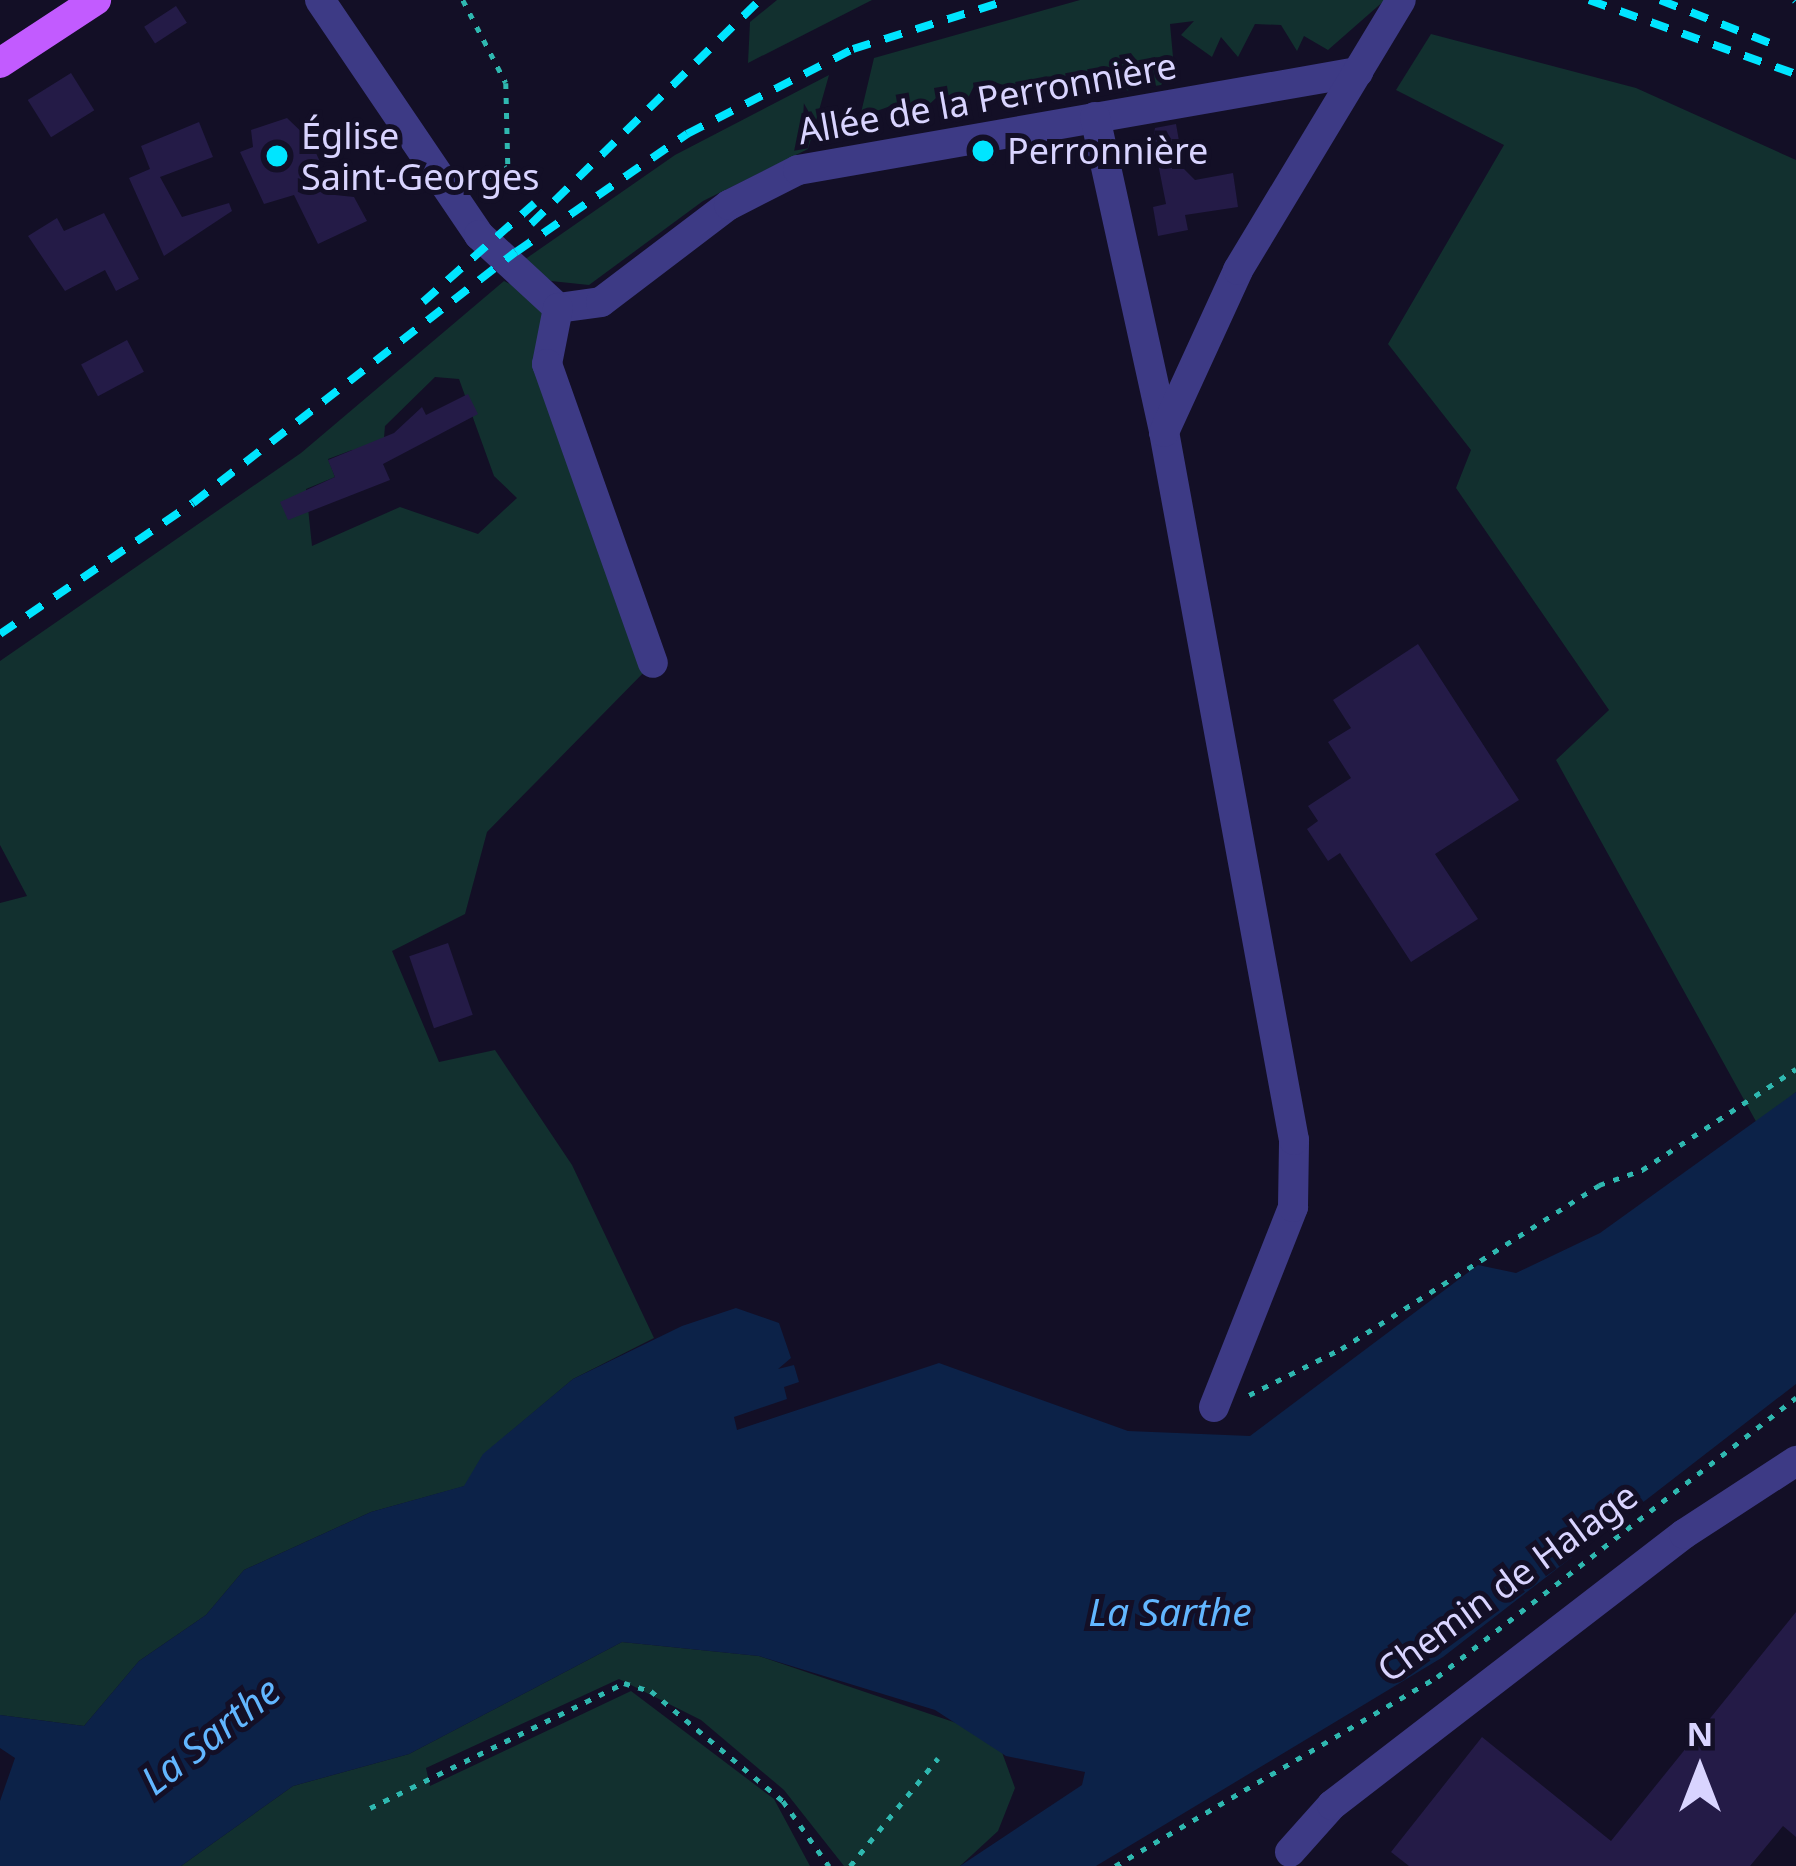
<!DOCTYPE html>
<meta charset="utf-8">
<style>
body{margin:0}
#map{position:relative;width:1796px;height:1866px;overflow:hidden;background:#130f26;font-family:"Noto Sans",sans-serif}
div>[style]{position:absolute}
.green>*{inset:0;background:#12302f}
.water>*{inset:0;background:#0c2248}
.building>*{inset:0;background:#241b47;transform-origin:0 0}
.path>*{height:4.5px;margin-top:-2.25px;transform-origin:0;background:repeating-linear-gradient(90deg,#2fb8b0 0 6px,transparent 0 15px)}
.minor>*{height:30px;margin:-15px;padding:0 15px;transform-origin:15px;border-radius:15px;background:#3d3a85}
.major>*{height:30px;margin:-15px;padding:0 15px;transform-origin:15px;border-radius:15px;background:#c25bff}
.rail>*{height:8px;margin-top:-4px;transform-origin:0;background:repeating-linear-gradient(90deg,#00e5ff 0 18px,transparent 0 33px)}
.dots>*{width:33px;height:33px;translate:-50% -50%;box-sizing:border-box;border:6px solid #130f26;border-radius:50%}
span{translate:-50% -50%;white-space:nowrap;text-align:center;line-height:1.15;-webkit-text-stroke:10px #130f26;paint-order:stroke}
.street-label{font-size:36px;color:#d9d4ff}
.poi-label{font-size:36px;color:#d9d4ff}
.left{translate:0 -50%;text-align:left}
.water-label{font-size:39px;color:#62b6ff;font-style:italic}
.north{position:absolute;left:1640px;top:1710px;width:120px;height:120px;-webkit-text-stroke:9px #130f26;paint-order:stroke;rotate:0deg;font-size:33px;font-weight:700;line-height:48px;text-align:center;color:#d9d4ff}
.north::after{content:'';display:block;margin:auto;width:42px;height:54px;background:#d9d4ff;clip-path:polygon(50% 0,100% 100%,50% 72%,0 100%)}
</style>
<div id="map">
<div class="green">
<div style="clip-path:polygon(777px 0,872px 0,748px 63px,750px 22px)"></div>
<div style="clip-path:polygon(1080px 0,1385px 0,1328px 50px,1304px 36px,1297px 51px,1281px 25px,1255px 24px,1238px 57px,1221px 37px,1212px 57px,1181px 35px,1194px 21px,1170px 24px,1174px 68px,1161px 85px,1117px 92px,1094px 78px,1049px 78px,1026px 92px,994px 82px,974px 86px,963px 108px,936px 98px,920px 113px,899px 103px,860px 117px,874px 58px)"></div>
<div style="clip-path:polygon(1431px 34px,1636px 88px,1796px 160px,1796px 1092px,1758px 1125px,1556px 760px,1609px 710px,1456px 488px,1471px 450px,1388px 344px,1504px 145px,1396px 90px)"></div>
<div style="clip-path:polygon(829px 75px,808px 149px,703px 201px,589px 285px,551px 281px,524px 260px,675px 155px)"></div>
<div style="clip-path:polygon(evenodd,504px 281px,558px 308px,549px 341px,653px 663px,487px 832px,465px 914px,392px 951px,439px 1062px,495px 1050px,572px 1165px,654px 1338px,573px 1379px,484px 1454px,465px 1486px,371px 1512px,244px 1570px,206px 1615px,139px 1661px,84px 1726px,0 1715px,0 903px,27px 896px,0 845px,0 661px,301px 453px,504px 281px,435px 377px,459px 379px,494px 476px,517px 498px,478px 534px,400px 507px,312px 546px,306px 489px,335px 477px,328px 459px,352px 450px,357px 460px,384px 438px,385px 426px,435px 377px)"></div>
<div style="clip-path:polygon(622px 1642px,759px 1656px,980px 1731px,999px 1744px,1015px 1788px,998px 1831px,960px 1866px,844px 1866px,784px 1790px,701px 1720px,619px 1679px,426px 1768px,430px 1786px,631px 1691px,774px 1799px,810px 1866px,181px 1866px,293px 1786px,409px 1754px)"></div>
</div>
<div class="water">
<div style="clip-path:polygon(1796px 1092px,1796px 1384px,1443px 1657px,1096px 1866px,960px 1866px,1082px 1785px,1085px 1772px,1006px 1756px,935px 1710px,759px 1656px,622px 1642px,409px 1754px,293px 1786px,181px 1866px,0 1866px,0 1801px,15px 1758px,0 1748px,0 1715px,84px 1726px,139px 1661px,206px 1615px,244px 1570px,371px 1512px,464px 1486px,483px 1454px,573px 1379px,682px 1326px,736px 1308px,779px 1323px,791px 1358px,778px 1369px,794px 1365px,799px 1382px,784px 1387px,787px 1399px,734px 1417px,737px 1430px,939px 1363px,1128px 1431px,1250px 1436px,1478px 1265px,1516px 1273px,1600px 1233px)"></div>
</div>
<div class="building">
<div style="left:176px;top:6px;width:20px;height:38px;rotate:57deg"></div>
<div style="left:71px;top:73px;width:44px;height:51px;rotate:58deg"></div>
<div style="clip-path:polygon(287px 118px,311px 141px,305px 151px,316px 153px,335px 195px,354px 197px,367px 221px,318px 244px,294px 195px,264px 204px,240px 152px,253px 147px,251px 130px)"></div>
<div style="clip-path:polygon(199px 122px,213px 157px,160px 177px,182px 217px,229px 203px,232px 211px,164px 256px,129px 178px,150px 169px,141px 146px)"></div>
<div style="clip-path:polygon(1176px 124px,1184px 169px,1195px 180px,1233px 173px,1238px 207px,1185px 215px,1188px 230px,1158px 236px,1153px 207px,1166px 204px,1153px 138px,1155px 128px)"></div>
<div style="clip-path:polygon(104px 213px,139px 279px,116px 291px,105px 270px,65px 291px,28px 236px,57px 218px,64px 231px)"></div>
<div style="left:127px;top:340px;width:36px;height:52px;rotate:62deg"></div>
<div style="clip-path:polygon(468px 394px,478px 414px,383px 464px,390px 480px,288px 520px,280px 502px,335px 477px,328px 460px,394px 433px,422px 407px,426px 415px)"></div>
<div style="clip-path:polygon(1418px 644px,1519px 800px,1435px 854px,1478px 919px,1411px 962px,1340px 853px,1328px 861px,1307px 829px,1318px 821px,1308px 806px,1351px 778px,1328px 742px,1351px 728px,1333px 700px)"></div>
<div style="left:448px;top:943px;width:76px;height:41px;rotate:71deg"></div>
<div style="clip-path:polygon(1796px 1612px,1796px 1837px,1783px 1826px,1750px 1866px,1409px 1866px,1391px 1852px,1482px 1737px,1611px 1841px)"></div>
</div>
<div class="path">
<div style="left:463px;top:0;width:93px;rotate:62.6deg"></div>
<div style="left:506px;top:83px;width:84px;rotate:88.6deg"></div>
<div style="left:508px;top:167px;width:32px;rotate:146deg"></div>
<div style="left:1249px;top:1395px;width:103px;rotate:-26.6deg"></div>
<div style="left:1341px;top:1349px;width:306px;rotate:-32.4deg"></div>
<div style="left:1599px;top:1185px;width:46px;rotate:-19.2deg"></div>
<div style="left:1642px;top:1170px;width:184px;rotate:-33.3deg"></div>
<div style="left:370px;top:1808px;width:283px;rotate:-26.2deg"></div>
<div style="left:624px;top:1683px;width:28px;rotate:17deg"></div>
<div style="left:651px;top:1691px;width:172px;rotate:39.8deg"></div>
<div style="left:783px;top:1801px;width:80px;rotate:54.7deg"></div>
<div style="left:850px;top:1866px;width:139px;rotate:-50.8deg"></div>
<div style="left:1115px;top:1866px;width:373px;rotate:-30.4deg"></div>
<div style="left:1437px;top:1677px;width:455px;rotate:-37.9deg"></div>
</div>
<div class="minor">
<div style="left:320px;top:0;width:284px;rotate:55.9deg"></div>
<div style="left:479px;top:235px;width:108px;rotate:42.7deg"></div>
<div style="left:558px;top:308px;width:43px;rotate:-7.9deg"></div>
<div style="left:601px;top:302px;width:161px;rotate:-37.2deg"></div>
<div style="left:729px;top:205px;width:77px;rotate:-26.9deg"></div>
<div style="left:798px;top:170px;width:569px;rotate:-9.93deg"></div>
<div style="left:1095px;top:117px;width:322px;rotate:77.6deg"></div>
<div style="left:558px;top:308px;width:57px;rotate:101.1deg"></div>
<div style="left:547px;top:364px;width:317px;rotate:70.5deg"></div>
<div style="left:1214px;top:1407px;width:215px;rotate:-68.4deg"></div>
<div style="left:1293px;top:1207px;width:67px;rotate:-89.1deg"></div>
<div style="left:1294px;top:1140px;width:720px;rotate:-100.4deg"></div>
<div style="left:1164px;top:432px;width:178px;rotate:-65.4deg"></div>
<div style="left:1238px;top:270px;width:315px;rotate:-58.9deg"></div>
<div style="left:1290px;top:1852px;width:63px;rotate:-48.2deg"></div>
<div style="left:1332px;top:1805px;width:444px;rotate:-37.6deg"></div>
<div style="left:1684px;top:1534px;width:134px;rotate:-33.1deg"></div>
</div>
<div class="major">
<div style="left:0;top:63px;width:115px;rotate:-33.3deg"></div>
</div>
<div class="rail">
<div style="left:1589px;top:0;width:220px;rotate:19.7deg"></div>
<div style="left:1660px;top:0;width:129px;rotate:21.4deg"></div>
<div style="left:1795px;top:0;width:1px;rotate:45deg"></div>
<div style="left:531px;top:224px;width:320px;rotate:-44.4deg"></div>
<div style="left:423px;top:302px;width:149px;rotate:-41.5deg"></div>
<div style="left:0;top:634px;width:233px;rotate:-34.2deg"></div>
<div style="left:193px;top:503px;width:409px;rotate:-37.9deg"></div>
<div style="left:516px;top:252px;width:208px;rotate:-34.6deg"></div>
<div style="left:687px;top:134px;width:186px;rotate:-27.1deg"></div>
<div style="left:853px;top:49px;width:163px;rotate:-17.5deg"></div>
</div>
<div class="dots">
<div style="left:983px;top:151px;background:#00e5ff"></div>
<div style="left:277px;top:156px;background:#00e5ff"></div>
</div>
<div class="street-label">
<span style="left:987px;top:98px;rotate:-10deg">Allée de la Perronnière</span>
<span style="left:1507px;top:1582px;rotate:-36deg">Chemin de Halage</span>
</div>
<div class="poi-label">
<span class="left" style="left:301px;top:156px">Église<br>Saint-Georges</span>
<span class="left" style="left:1007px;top:151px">Perronnière</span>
</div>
<div class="water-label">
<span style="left:1170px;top:1611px">La Sarthe</span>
<span style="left:210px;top:1735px;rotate:-38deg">La Sarthe</span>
</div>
<div class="north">N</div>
</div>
